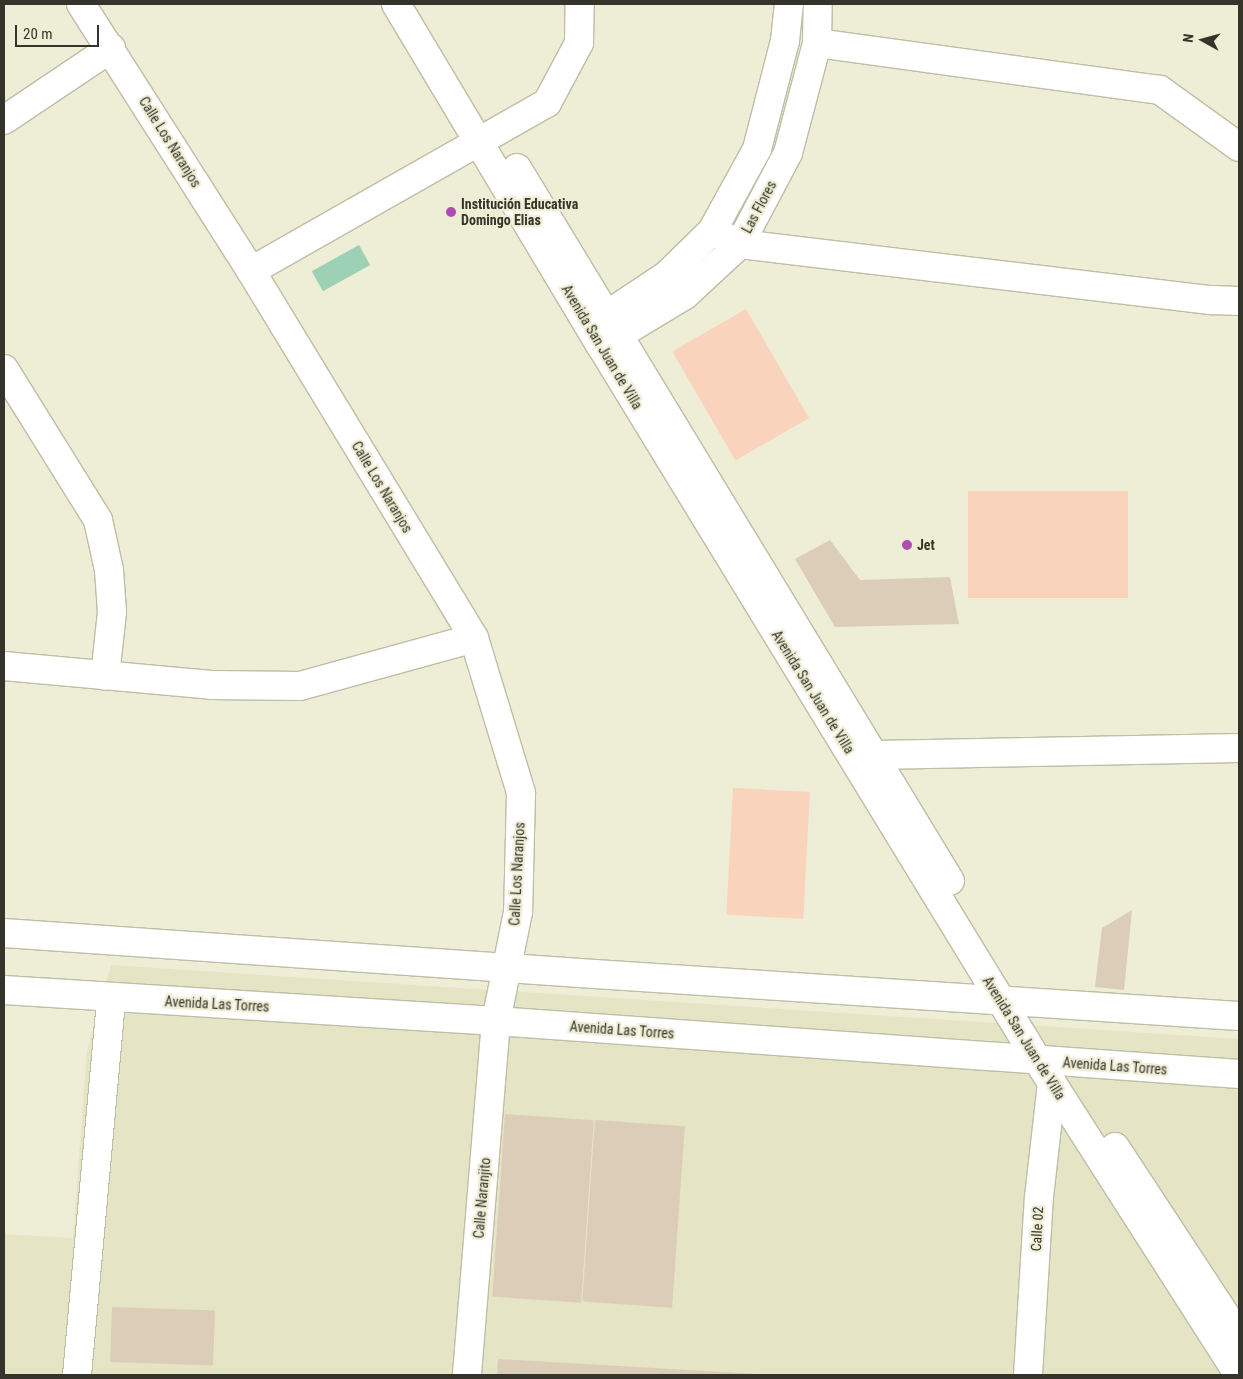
<!DOCTYPE html>
<meta charset="utf-8">
<style>
body{margin:0}
#map{position:relative;width:1243px;height:1379px;overflow:hidden;background:#eeedd5;font-family:"Roboto Condensed",sans-serif}
div>[style]{position:absolute}
.built>*{inset:0;background:#e5e5c5}
.green>*{inset:0;background:#fad3bd;transform-origin:0 0}
.water>*{inset:0;background:#9cd1b6;transform-origin:0 0}
.building>*{inset:0;background:#dbcdb8;transform-origin:0 0}
.roads{filter:drop-shadow(1px 0 #bebda6) drop-shadow(-1px 0 #bebda6) drop-shadow(0 1px #bebda6) drop-shadow(0 -1px #bebda6)}
.street>*{height:28px;margin:-14px;padding:0 14px;transform-origin:14px;border-radius:14px;background:#fff}
.secondary>*{height:28px;margin:-14px;padding:0 14px;transform-origin:14px;border-radius:14px;background:#fff}
.dots>*{width:14px;height:14px;translate:-50% -50%;box-sizing:border-box;border:2px solid #eeedd5;border-radius:50%}
span{translate:-50% -50%;white-space:nowrap;text-align:center;line-height:1.15;-webkit-text-stroke:4.5px #eeedd5;paint-order:stroke}
.street-label{font-size:14px;color:#34342a}
.poi-label{font-size:14px;color:#34342a;font-weight:700}
.left{translate:0 -50%;text-align:left}
.frame{position:absolute;inset:0;border:5px solid #34342a;pointer-events:none}
.north{position:absolute;left:1178px;top:15px;width:50px;height:50px;-webkit-text-stroke:4px #eeedd5;paint-order:stroke;rotate:277deg;font-size:14px;font-weight:700;line-height:20px;text-align:center;color:#34342a}
.north::after{content:'';display:block;margin:auto;width:18px;height:22px;background:#34342a;clip-path:polygon(50% 0,100% 100%,50% 72%,0 100%)}
.scale{position:absolute;left:15px;top:25px;width:84px;height:22px;box-sizing:border-box;border:2px solid #34342a;border-top:0;padding-left:6px;font-size:15px;line-height:18px;white-space:nowrap;color:#34342a;-webkit-text-stroke:4px #eeedd5;paint-order:stroke}
</style>
<div id="map">
<div class="built">
<div style="clip-path:polygon(111px 965px,1239px 1039px,1239px 1375px,4px 1375px,4px 1234px,73px 1238px,87px 1051px)"></div>
</div>
<div class="green">
<div style="left:746px;top:309px;width:126px;height:85px;rotate:60deg"></div>
<div style="left:1128px;top:491px;width:107px;height:160px;rotate:90deg"></div>
<div style="left:733px;top:788px;width:77px;height:127px;rotate:3deg"></div>
</div>
<div class="water">
<div style="left:359px;top:245px;width:23px;height:54px;rotate:61deg"></div>
</div>
<div class="building">
<div style="clip-path:polygon(830px 540px,860px 580px,950px 577px,959px 624px,835px 627px,795px 559px)"></div>
<div style="clip-path:polygon(1132px 910px,1124px 990px,1095px 987px,1102px 928px)"></div>
<div style="left:505px;top:1114px;width:89px;height:183px;rotate:4deg"></div>
<div style="left:595px;top:1120px;width:90px;height:182px;rotate:4deg"></div>
<div style="left:112px;top:1307px;width:103px;height:55px;rotate:2deg"></div>
<div style="clip-path:polygon(498px 1359px,758px 1374px,758px 1375px,497px 1375px)"></div>
</div>
<div class="roads">
<div class="street">
<div style="left:81px;top:4px;width:317px;rotate:57.5deg"></div>
<div style="left:251px;top:271px;width:429px;rotate:58.7deg"></div>
<div style="left:474px;top:638px;width:162px;rotate:73.1deg"></div>
<div style="left:521px;top:793px;width:119px;rotate:91.4deg"></div>
<div style="left:518px;top:912px;width:111px;rotate:101.4deg"></div>
<div style="left:496px;top:1021px;width:355px;rotate:94.7deg"></div>
<div style="left:817px;top:43px;width:346px;rotate:7.8deg"></div>
<div style="left:1160px;top:90px;width:97px;rotate:35.8deg"></div>
<div style="left:4px;top:120px;width:129px;rotate:-33.9deg"></div>
<div style="left:719px;top:234px;width:23px;rotate:25deg"></div>
<div style="left:740px;top:244px;width:476px;rotate:6.8deg"></div>
<div style="left:1213px;top:300px;width:26px;rotate:2deg"></div>
<div style="left:251px;top:271px;width:340px;rotate:-29.6deg"></div>
<div style="left:547px;top:103px;width:68px;rotate:-61.9deg"></div>
<div style="left:579px;top:43px;width:39px;rotate:-89deg"></div>
<div style="left:4px;top:369px;width:178px;rotate:58.1deg"></div>
<div style="left:98px;top:520px;width:51px;rotate:77.6deg"></div>
<div style="left:109px;top:570px;width:42px;rotate:85.9deg"></div>
<div style="left:112px;top:612px;width:64px;rotate:96.2deg"></div>
<div style="left:4px;top:666px;width:208px;rotate:5.2deg"></div>
<div style="left:211px;top:685px;width:89px;rotate:0.6deg"></div>
<div style="left:300px;top:686px;width:180px;rotate:-15.4deg"></div>
<div style="left:857px;top:764px;width:20px;rotate:-27deg"></div>
<div style="left:875px;top:755px;width:364px;rotate:-1.1deg"></div>
<div style="left:77px;top:1375px;width:379px;rotate:-84.8deg"></div>
<div style="left:1028px;top:1375px;width:178px;rotate:-86.5deg"></div>
<div style="left:1039px;top:1197px;width:115px;rotate:-83.5deg"></div>
</div>
<div class="secondary">
<div style="left:396px;top:4px;width:399px;rotate:59.1deg"></div>
<div style="left:601px;top:346px;width:838px;rotate:58.57deg"></div>
<div style="left:1038px;top:1061px;width:373px;rotate:57.4deg"></div>
<div style="left:517px;top:168px;width:834px;rotate:58.73deg"></div>
<div style="left:592px;top:325px;width:90px;rotate:-33.7deg"></div>
<div style="left:667px;top:275px;width:63px;rotate:-44.4deg"></div>
<div style="left:712px;top:231px;width:94px;rotate:-61.2deg"></div>
<div style="left:757px;top:149px;width:112px;rotate:-75.5deg"></div>
<div style="left:785px;top:41px;width:37px;rotate:-84deg"></div>
<div style="left:602px;top:345px;width:97px;rotate:-31.1deg"></div>
<div style="left:685px;top:295px;width:75px;rotate:-42.8deg"></div>
<div style="left:740px;top:244px;width:103px;rotate:-62.2deg"></div>
<div style="left:788px;top:153px;width:114px;rotate:-75.2deg"></div>
<div style="left:817px;top:43px;width:39px;rotate:-89deg"></div>
<div style="left:4px;top:933px;width:592px;rotate:3.97deg"></div>
<div style="left:595px;top:974px;width:645px;rotate:3.73deg"></div>
<div style="left:4px;top:990px;width:493px;rotate:3.6deg"></div>
<div style="left:496px;top:1021px;width:745px;rotate:4.08deg"></div>
<div style="left:1115px;top:1147px;width:226px;rotate:56.7deg"></div>
</div>
</div>
<div class="dots">
<div style="left:451px;top:212px;background:#ae4cb3"></div>
<div style="left:907px;top:545px;background:#ae4cb3"></div>
</div>
<div class="street-label">
<span style="left:170px;top:142px;rotate:58deg">Calle Los Naranjos</span>
<span style="left:759px;top:207px;rotate:-62deg">Las Flores</span>
<span style="left:602px;top:347px;rotate:59deg">Avenida San Juan de Villa</span>
<span style="left:382px;top:487px;rotate:59deg">Calle Los Naranjos</span>
<span style="left:813px;top:692px;rotate:58deg">Avenida San Juan de Villa</span>
<span style="left:517px;top:874px;rotate:-87deg">Calle Los Naranjos</span>
<span style="left:217px;top:1004px;rotate:3deg">Avenida Las Torres</span>
<span style="left:622px;top:1030px;rotate:4deg">Avenida Las Torres</span>
<span style="left:1024px;top:1038px;rotate:58deg">Avenida San Juan de Villa</span>
<span style="left:1115px;top:1066px;rotate:4deg">Avenida Las Torres</span>
<span style="left:482px;top:1198px;rotate:-85deg">Calle Naranjito</span>
<span style="left:1037px;top:1229px;rotate:-87deg">Calle 02</span>
</div>
<div class="poi-label">
<span class="left" style="left:461px;top:212px">Institución Educativa<br>Domingo Elias</span>
<span class="left" style="left:917px;top:545px">Jet</span>
</div>
<div class="frame"></div>
<div class="north">N</div>
<div class="scale">20 m</div>
</div>
